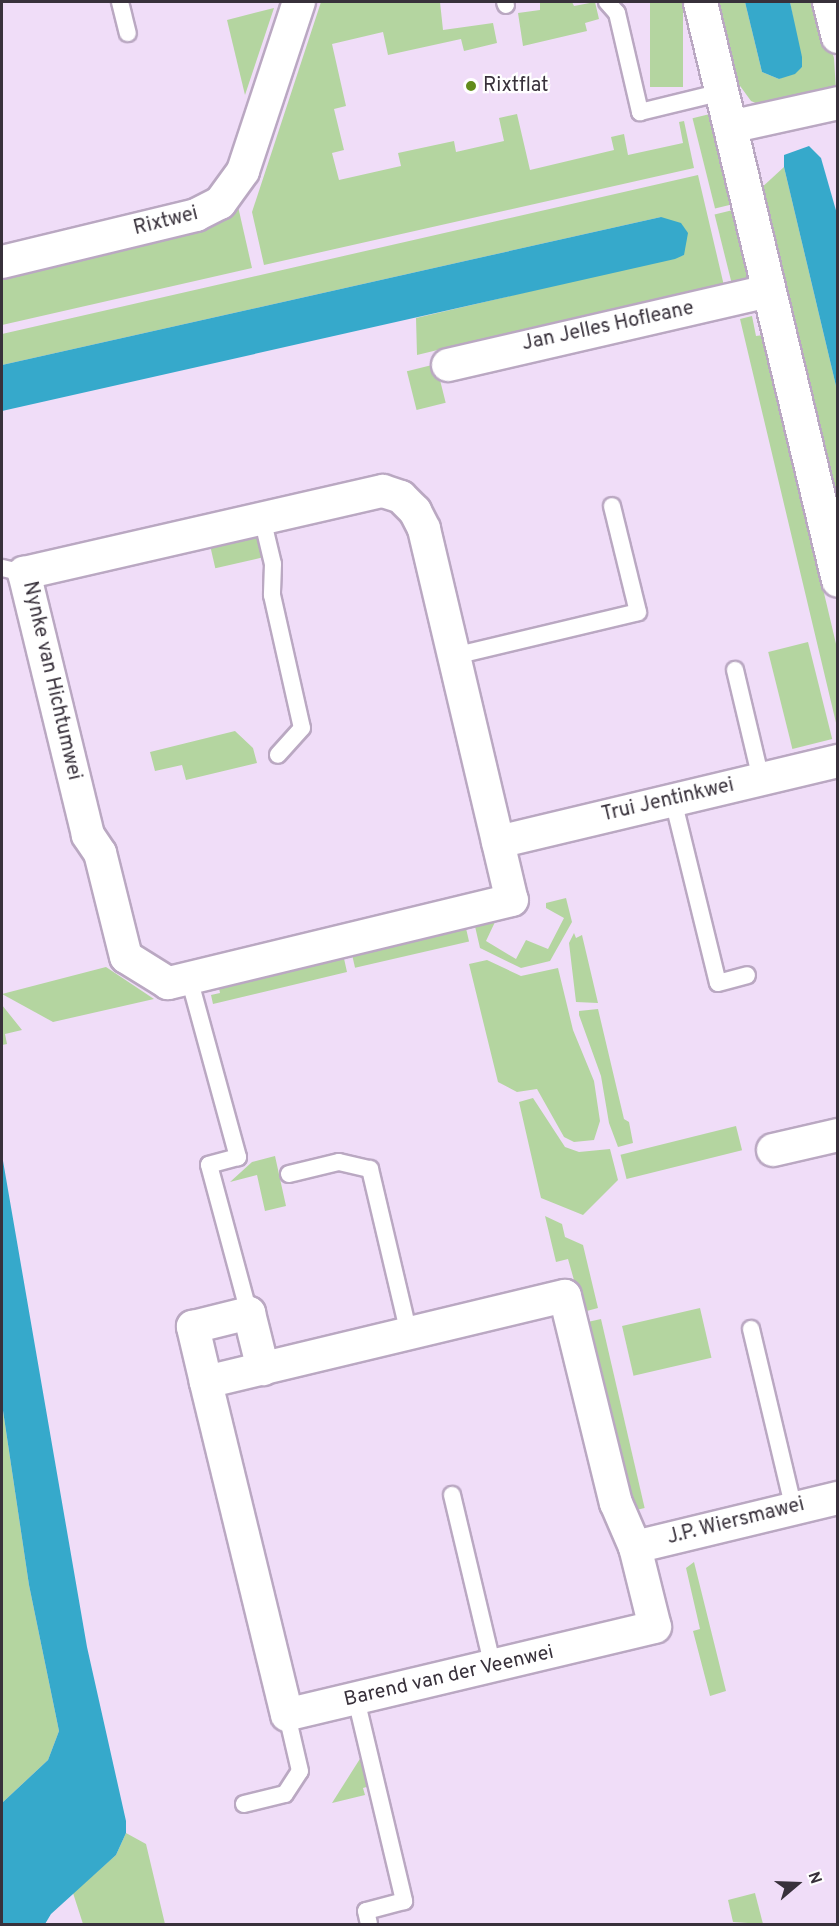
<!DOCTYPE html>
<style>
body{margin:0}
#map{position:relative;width:839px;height:1926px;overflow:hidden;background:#f0ddf8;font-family:Overpass,sans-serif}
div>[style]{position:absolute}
.green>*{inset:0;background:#b4d5a0;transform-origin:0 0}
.water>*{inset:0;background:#36a9cb}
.roads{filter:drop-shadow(2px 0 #baa8c2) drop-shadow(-2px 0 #baa8c2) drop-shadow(0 2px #baa8c2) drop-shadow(0 -2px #baa8c2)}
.service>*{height:16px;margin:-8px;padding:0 8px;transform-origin:8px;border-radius:8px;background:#fff}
.minor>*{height:32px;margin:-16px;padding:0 16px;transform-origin:16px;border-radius:16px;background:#fff}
.tertiary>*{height:33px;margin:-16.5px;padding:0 16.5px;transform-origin:16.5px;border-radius:16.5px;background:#fff}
.dots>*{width:16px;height:16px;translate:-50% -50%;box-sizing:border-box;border:3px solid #fff;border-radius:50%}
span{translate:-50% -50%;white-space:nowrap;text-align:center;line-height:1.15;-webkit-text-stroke:4.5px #fff;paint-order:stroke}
.poi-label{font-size:20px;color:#38313b}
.left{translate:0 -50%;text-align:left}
.street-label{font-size:20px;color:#38313b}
.frame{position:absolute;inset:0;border:3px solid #38313b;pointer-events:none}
.north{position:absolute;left:767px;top:1854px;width:60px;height:60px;-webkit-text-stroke:4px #fff;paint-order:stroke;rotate:71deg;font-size:16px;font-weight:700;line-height:24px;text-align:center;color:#38313b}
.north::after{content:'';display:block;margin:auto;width:21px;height:27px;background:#38313b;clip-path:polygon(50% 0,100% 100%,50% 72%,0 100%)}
</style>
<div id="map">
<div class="green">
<div style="clip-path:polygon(321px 2px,440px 2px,443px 30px,493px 23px,497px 43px,464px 51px,461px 39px,388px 55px,383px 32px,332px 44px,346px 106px,334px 109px,344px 150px,332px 153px,339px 180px,401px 166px,398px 153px,454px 141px,456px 152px,504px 141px,499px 118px,517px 114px,530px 170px,614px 150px,611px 137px,624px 134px,628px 155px,683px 143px,679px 122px,684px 121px,694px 168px,264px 265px,252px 212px)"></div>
<div style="clip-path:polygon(540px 2px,572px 2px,574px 6px,595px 2px,599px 19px,585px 23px,587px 31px,523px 46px,518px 13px,540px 10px)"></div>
<div style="left:650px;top:2px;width:33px;height:85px"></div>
<div style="clip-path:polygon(716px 2px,745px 2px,762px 72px,779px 79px,802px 67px,790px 2px,818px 2px,834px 58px,836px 90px,760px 105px,751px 101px,735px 79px)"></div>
<div style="clip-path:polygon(274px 8px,245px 95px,227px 20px)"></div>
<div style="left:710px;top:114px;width:93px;height:18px;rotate:76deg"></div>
<div style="clip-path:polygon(784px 167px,837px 390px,837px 509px,760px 189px)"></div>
<div style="clip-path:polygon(698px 175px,725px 290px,542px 335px,537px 326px,417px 355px,416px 318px,684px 255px,661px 217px,2px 365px,2px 334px)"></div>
<div style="clip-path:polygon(237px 202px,252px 268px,2px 325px,2px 273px)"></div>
<div style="left:733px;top:210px;width:76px;height:19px;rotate:76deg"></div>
<div style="clip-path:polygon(752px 316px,756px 336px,763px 335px,837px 648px,837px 727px,740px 319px)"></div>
<div style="left:436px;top:364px;width:40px;height:30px;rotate:76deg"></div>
<div style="left:257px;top:531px;width:27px;height:49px;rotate:77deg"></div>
<div style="left:808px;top:642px;width:100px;height:41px;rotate:76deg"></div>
<div style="clip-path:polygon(235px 731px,253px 748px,257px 763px,186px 780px,182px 765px,155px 771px,150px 752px)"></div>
<div style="clip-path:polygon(566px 898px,572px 922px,550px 961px,521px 968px,480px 948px,474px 922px,491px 919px,495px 922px,486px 941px,516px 959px,526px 940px,548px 949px,564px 918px,546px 908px,546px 903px)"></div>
<div style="left:465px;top:924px;width:18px;height:117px;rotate:77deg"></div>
<div style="clip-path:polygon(574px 933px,576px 938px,582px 935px,598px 1003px,576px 1002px,569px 943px)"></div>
<div style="clip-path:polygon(343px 954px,347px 972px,213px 1004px,211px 995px,220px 993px,218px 983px)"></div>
<div style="clip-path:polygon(487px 960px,521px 976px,558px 968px,573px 1030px,594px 1081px,600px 1121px,594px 1140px,574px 1142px,564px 1137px,537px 1089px,517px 1092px,498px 1082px,469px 964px)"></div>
<div style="clip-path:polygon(106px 967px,154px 999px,53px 1022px,2px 994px)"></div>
<div style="clip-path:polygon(2px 1005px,22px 1030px,5px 1034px,7px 1044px,2px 1045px)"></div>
<div style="clip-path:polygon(598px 1009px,624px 1119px,629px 1122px,633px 1143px,618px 1147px,609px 1123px,601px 1076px,579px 1015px,579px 1011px)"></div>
<div style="clip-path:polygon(533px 1098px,565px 1147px,579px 1152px,610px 1149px,618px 1180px,583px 1215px,541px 1198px,519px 1102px)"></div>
<div style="left:736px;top:1126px;width:25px;height:119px;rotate:76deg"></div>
<div style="clip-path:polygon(275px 1156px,286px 1206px,265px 1211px,257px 1175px,230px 1182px,252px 1162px)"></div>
<div style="clip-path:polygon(545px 1216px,562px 1224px,565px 1237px,583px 1245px,598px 1308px,583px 1312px,568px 1259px,556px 1262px)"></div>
<div style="left:700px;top:1308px;width:51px;height:80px;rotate:77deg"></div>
<div style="left:601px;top:1319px;width:194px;height:16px;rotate:77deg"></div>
<div style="clip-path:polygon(2px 1404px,29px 1585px,59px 1731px,48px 1760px,2px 1803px)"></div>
<div style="clip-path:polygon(694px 1562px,726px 1691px,710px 1696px,693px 1631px,700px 1629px,686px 1568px)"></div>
<div style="clip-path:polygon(363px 1754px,370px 1786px,363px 1788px,365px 1795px,332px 1803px)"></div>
<div style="clip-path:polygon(126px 1833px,146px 1844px,165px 1924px,83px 1924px,73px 1893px,116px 1855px)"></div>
<div style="clip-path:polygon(755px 1893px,763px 1924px,733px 1922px,728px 1900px)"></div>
</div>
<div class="water">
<div style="clip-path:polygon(745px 2px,790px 2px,802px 57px,802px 67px,795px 74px,779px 79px,762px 72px)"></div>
<div style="clip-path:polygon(809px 146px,821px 158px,837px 214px,837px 390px,784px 167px,784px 155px)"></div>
<div style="clip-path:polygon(661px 217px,681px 223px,688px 233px,684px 255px,675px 259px,2px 411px,2px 365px)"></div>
<div style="clip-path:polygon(2px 1155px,87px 1647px,126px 1821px,126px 1833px,116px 1855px,51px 1914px,45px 1924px,2px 1924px,2px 1803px,48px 1760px,59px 1731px,29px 1585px,2px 1404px)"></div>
</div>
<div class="roads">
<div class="service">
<div style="left:120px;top:2px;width:32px;rotate:76deg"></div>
<div style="left:505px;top:2px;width:3px;rotate:72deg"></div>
<div style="left:607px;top:2px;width:15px;rotate:48deg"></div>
<div style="left:617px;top:13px;width:102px;rotate:76.9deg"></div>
<div style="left:640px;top:112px;width:84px;rotate:-13.7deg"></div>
<div style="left:262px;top:518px;width:47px;rotate:76.6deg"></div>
<div style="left:273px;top:564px;width:31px;rotate:92deg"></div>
<div style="left:272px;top:595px;width:136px;rotate:77.3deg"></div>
<div style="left:302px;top:728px;width:36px;rotate:132deg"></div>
<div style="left:2px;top:568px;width:23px;rotate:13deg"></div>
<div style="left:454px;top:656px;width:189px;rotate:-13.4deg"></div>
<div style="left:638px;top:612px;width:109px;rotate:-103.8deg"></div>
<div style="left:735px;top:670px;width:112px;rotate:76.6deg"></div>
<div style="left:673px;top:800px;width:188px;rotate:76.2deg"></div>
<div style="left:718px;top:983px;width:30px;rotate:-15deg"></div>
<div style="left:189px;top:978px;width:186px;rotate:74.7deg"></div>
<div style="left:238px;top:1157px;width:30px;rotate:165deg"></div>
<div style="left:209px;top:1165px;width:153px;rotate:74.9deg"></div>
<div style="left:289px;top:1174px;width:51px;rotate:-13.5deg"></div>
<div style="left:339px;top:1162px;width:32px;rotate:13deg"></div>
<div style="left:370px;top:1169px;width:170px;rotate:76.7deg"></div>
<div style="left:751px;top:1329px;width:185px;rotate:76.6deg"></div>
<div style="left:452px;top:1495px;width:177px;rotate:76.6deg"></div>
<div style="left:356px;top:1699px;width:208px;rotate:76.6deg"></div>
<div style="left:404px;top:1901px;width:39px;rotate:165deg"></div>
<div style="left:366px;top:1911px;width:13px;rotate:77deg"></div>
<div style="left:244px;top:1804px;width:42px;rotate:-13.7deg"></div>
<div style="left:285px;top:1794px;width:27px;rotate:-57deg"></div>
<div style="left:300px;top:1771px;width:57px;rotate:-103.1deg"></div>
</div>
<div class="minor">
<div style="left:829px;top:2px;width:36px;rotate:76deg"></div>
<div style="left:730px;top:127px;width:111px;rotate:-12.5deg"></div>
<div style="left:2px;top:262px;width:200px;rotate:-13.6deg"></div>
<div style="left:196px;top:215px;width:27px;rotate:-27deg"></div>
<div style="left:220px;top:203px;width:39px;rotate:-54deg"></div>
<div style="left:243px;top:171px;width:178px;rotate:-71.7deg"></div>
<div style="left:448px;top:365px;width:329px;rotate:-13deg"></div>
<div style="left:383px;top:491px;width:19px;rotate:18deg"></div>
<div style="left:401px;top:497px;width:20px;rotate:45deg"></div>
<div style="left:415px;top:511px;width:20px;rotate:63deg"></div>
<div style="left:424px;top:529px;width:381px;rotate:76.7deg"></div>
<div style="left:512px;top:900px;width:354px;rotate:166.4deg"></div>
<div style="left:168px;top:983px;width:49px;rotate:-148.2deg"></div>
<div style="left:126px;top:957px;width:107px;rotate:-104deg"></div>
<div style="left:100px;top:853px;width:22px;rotate:-124deg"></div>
<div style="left:88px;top:835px;width:270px;rotate:-103.7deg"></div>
<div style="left:24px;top:573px;width:368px;rotate:-12.9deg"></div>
<div style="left:498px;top:842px;width:350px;rotate:-13.4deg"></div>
<div style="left:773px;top:1150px;width:67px;rotate:-13deg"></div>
<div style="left:565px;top:1296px;width:213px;rotate:76.2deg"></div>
<div style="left:616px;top:1503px;width:48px;rotate:66.6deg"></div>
<div style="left:635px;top:1547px;width:82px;rotate:76deg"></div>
<div style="left:655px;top:1627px;width:378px;rotate:166.6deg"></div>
<div style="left:287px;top:1715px;width:343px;rotate:-103.7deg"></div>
<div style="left:206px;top:1382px;width:369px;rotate:-13.5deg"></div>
<div style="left:206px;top:1382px;width:57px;rotate:-103.3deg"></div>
<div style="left:193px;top:1327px;width:58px;rotate:-14deg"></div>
<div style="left:249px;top:1313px;width:58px;rotate:76deg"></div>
<div style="left:635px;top:1547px;width:209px;rotate:-13.6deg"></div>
</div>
<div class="tertiary">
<div style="left:700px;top:2px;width:594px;rotate:76.57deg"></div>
</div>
</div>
<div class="dots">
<div style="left:471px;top:86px;background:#628c1b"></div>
</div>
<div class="poi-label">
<span class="left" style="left:483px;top:86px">Rixtflat</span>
</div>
<div class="street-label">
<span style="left:166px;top:222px;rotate:-14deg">Rixtwei</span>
<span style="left:608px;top:327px;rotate:-12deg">Jan Jelles Hofleane</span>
<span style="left:51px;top:681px;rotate:77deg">Nynke van Hichtumwei</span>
<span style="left:668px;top:801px;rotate:-13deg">Trui Jentinkwei</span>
<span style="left:736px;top:1522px;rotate:-14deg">J.P. Wiersmawei</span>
<span style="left:449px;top:1677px;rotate:-13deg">Barend van der Veenwei</span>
</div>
<div class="frame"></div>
<div class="north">N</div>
</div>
